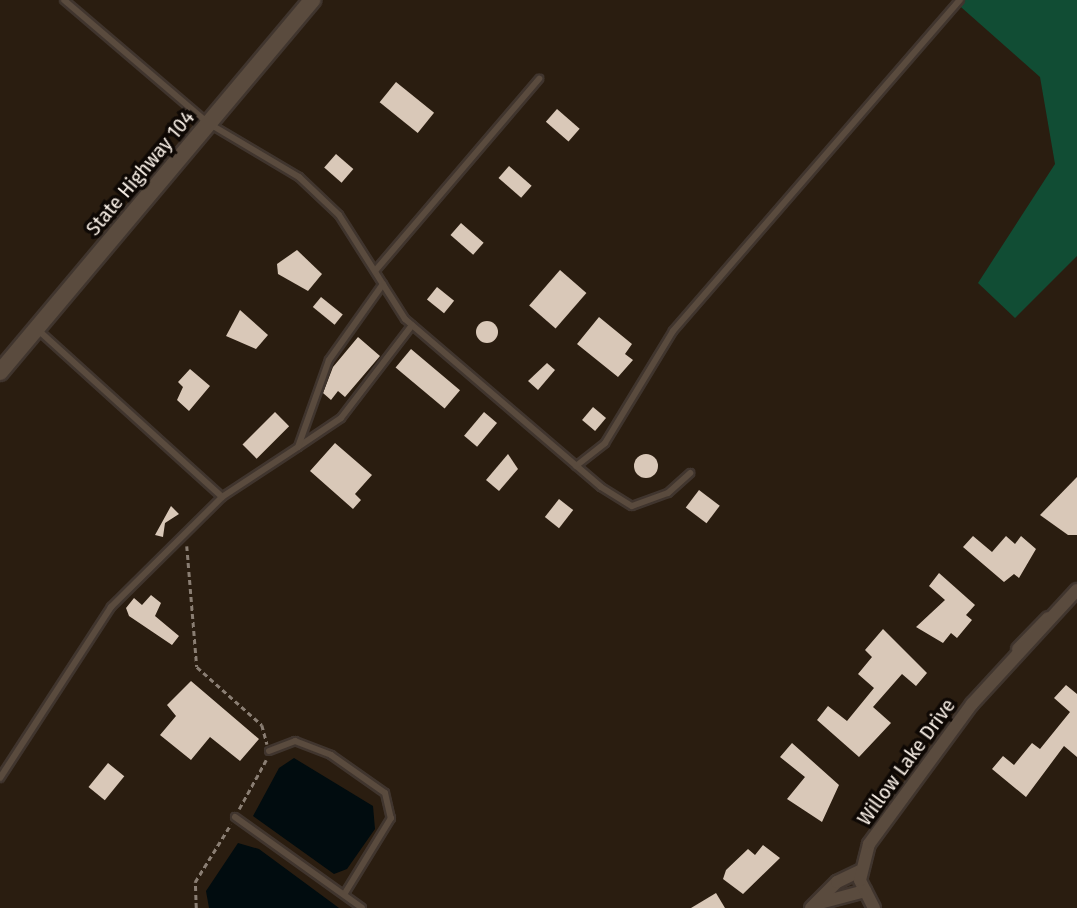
<!DOCTYPE html>
<style>
body{margin:0}
#map{position:relative;width:1077px;height:908px;overflow:hidden;background:#2a1d10;font-family:"Fira Sans Condensed",sans-serif}
div>[style]{position:absolute}
.green>*{inset:0;background:#114d34}
.water>*{inset:0;background:#010c0f}
.building>*{inset:0;background:#d9c8b8;transform-origin:0 0}
.round{border-radius:50%}
.path>*{height:2.5px;margin-top:-1.25px;transform-origin:0;background:repeating-linear-gradient(90deg,#8a7e73 0 5px,transparent 0 8.5px)}
.roads{filter:drop-shadow(2px 0 #40352e) drop-shadow(-2px 0 #40352e) drop-shadow(0 2px #40352e) drop-shadow(0 -2px #40352e)}
.service>*{height:6px;margin:-3px;padding:0 3px;transform-origin:3px;border-radius:3px;background:#5a4b3e}
.minor>*{height:12px;margin:-6px;padding:0 6px;transform-origin:6px;border-radius:6px;background:#5a4b3e}
.secondary>*{height:16px;margin:-8px;padding:0 8px;transform-origin:8px;border-radius:8px;background:#5a4b3e}
span{translate:-50% -50%;white-space:nowrap;text-align:center;line-height:1.15;-webkit-text-stroke:7px #0e0804;paint-order:stroke}
.street-label{font-size:21px;color:#f7eee5}
</style>
<div id="map">
<div class="green">
<div style="clip-path:polygon(953px 0,1077px 0,1077px 256px,1015px 318px,978px 283px,1055px 164px,1040px 77px)"></div>
</div>
<div class="water">
<div style="clip-path:polygon(294px 758px,373px 806px,375px 829px,347px 869px,334px 874px,253px 816px,279px 768px)"></div>
<div style="clip-path:polygon(238px 843px,259px 849px,339px 908px,209px 908px,206px 891px)"></div>
</div>
<div class="building">
<div style="left:396px;top:82px;width:49px;height:26px;rotate:39deg"></div>
<div style="left:557px;top:109px;width:30px;height:17px;rotate:41deg"></div>
<div style="left:336px;top:154px;width:23px;height:18px;rotate:41deg"></div>
<div style="left:509px;top:166px;width:30px;height:16px;rotate:41deg"></div>
<div style="left:461px;top:223px;width:30px;height:16px;rotate:41deg"></div>
<div style="clip-path:polygon(297px 250px,322px 274px,308px 291px,278px 274px,277px 264px)"></div>
<div style="left:560px;top:270px;width:35px;height:47px;rotate:41deg"></div>
<div style="left:437px;top:287px;width:22px;height:16px;rotate:39deg"></div>
<div style="left:321px;top:297px;width:28px;height:13px;rotate:39deg"></div>
<div style="clip-path:polygon(240px 310px,268px 335px,256px 349px,226px 336px)"></div>
<div style="clip-path:polygon(599px 317px,632px 344px,625px 354px,633px 360px,618px 377px,577px 344px)"></div>
<div class="round" style="left:476px;top:321px;width:22px;height:22px"></div>
<div style="clip-path:polygon(358px 337px,380px 356px,345px 397px,338px 391px,331px 400px,323px 393px,333px 367px)"></div>
<div style="left:411px;top:349px;width:64px;height:24px;rotate:40deg"></div>
<div style="clip-path:polygon(547px 363px,555px 370px,538px 390px,528px 381px)"></div>
<div style="clip-path:polygon(190px 369px,210px 386px,189px 411px,177px 400px,183px 387px,178px 382px)"></div>
<div style="left:593px;top:407px;width:17px;height:17px;rotate:40deg"></div>
<div style="left:275px;top:412px;width:20px;height:46px;rotate:45deg"></div>
<div style="left:484px;top:412px;width:17px;height:31px;rotate:40deg"></div>
<div style="clip-path:polygon(335px 443px,372px 475px,355px 494px,361px 500px,353px 509px,310px 471px)"></div>
<div class="round" style="left:634px;top:454px;width:24px;height:24px"></div>
<div style="clip-path:polygon(508px 454px,518px 469px,499px 491px,486px 480px)"></div>
<div style="clip-path:polygon(1077px 477px,1077px 535px,1068px 535px,1040px 515px)"></div>
<div style="left:699px;top:490px;width:26px;height:22px;rotate:37deg"></div>
<div style="left:559px;top:499px;width:18px;height:23px;rotate:38deg"></div>
<div style="clip-path:polygon(171px 506px,179px 514px,165px 523px,163px 537px,155px 535px)"></div>
<div style="clip-path:polygon(973px 536px,992px 552px,1006px 536px,1015px 544px,1021px 536px,1036px 549px,1019px 578px,1014px 574px,1004px 582px,963px 547px)"></div>
<div style="clip-path:polygon(939px 573px,975px 605px,966px 615px,972px 620px,957px 638px,951px 633px,943px 643px,916px 627px,945px 600px,929px 586px)"></div>
<div style="clip-path:polygon(151px 595px,161px 603px,155px 616px,179px 636px,172px 645px,129px 616px,126px 608px,134px 598px,142px 605px)"></div>
<div style="clip-path:polygon(883px 629px,927px 673px,916px 686px,902px 674px,873px 707px,891px 723px,859px 757px,817px 720px,828px 706px,847px 721px,874px 688px,858px 674px,872px 657px,865px 650px)"></div>
<div style="clip-path:polygon(191px 681px,259px 739px,240px 761px,210px 737px,191px 760px,160px 735px,176px 716px,167px 705px)"></div>
<div style="clip-path:polygon(1066px 685px,1077px 694px,1077px 757px,1064px 746px,1026px 797px,992px 769px,1003px 756px,1014px 765px,1032px 743px,1040px 749px,1070px 712px,1054px 698px)"></div>
<div style="clip-path:polygon(792px 743px,839px 785px,822px 822px,787px 799px,805px 777px,780px 757px)"></div>
<div style="left:108px;top:763px;width:21px;height:31px;rotate:39deg"></div>
<div style="clip-path:polygon(763px 845px,780px 858px,743px 894px,723px 879px,726px 870px,748px 849px,755px 855px)"></div>
<div style="clip-path:polygon(716px 893px,725px 908px,691px 908px)"></div>
</div>
<div class="path">
<div style="left:187px;top:546px;width:121px;rotate:85.3deg"></div>
<div style="left:197px;top:667px;width:87px;rotate:41.7deg"></div>
<div style="left:262px;top:725px;width:20px;rotate:75deg"></div>
<div style="left:239px;top:809px;width:56px;rotate:-61.1deg"></div>
<div style="left:196px;top:908px;width:26px;rotate:-92deg"></div>
<div style="left:195px;top:882px;width:68px;rotate:-58.2deg"></div>
</div>
<div class="roads">
<div class="service">
<div style="left:64px;top:0;width:189px;rotate:40.5deg"></div>
<div style="left:208px;top:123px;width:106px;rotate:30.7deg"></div>
<div style="left:299px;top:177px;width:55px;rotate:43.5deg"></div>
<div style="left:339px;top:215px;width:123px;rotate:57.6deg"></div>
<div style="left:405px;top:319px;width:258px;rotate:40.6deg"></div>
<div style="left:601px;top:487px;width:36px;rotate:32deg"></div>
<div style="left:632px;top:506px;width:38px;rotate:-20deg"></div>
<div style="left:668px;top:493px;width:30px;rotate:-42deg"></div>
<div style="left:375px;top:271px;width:253px;rotate:-49.5deg"></div>
<div style="left:37px;top:329px;width:250px;rotate:42.2deg"></div>
<div style="left:298px;top:447px;width:52px;rotate:-34deg"></div>
<div style="left:341px;top:418px;width:117px;rotate:-52.6deg"></div>
<div style="left:576px;top:466px;width:37px;rotate:-38deg"></div>
<div style="left:605px;top:443px;width:131px;rotate:-58.7deg"></div>
<div style="left:673px;top:331px;width:438px;rotate:-49.1deg"></div>
<div style="left:269px;top:751px;width:28px;rotate:-21deg"></div>
<div style="left:295px;top:741px;width:39px;rotate:21deg"></div>
<div style="left:331px;top:755px;width:66px;rotate:35.1deg"></div>
<div style="left:385px;top:793px;width:26px;rotate:77deg"></div>
<div style="left:391px;top:818px;width:88px;rotate:121.5deg"></div>
<div style="left:0;top:778px;width:204px;rotate:-57deg"></div>
<div style="left:111px;top:607px;width:156px;rotate:-44.7deg"></div>
<div style="left:222px;top:497px;width:91px;rotate:-33.3deg"></div>
<div style="left:298px;top:447px;width:92px;rotate:-70.4deg"></div>
<div style="left:329px;top:360px;width:93px;rotate:-54.6deg"></div>
<div style="left:235px;top:817px;width:156px;rotate:35.6deg"></div>
</div>
<div class="minor">
<div style="left:1018px;top:649px;width:43px;rotate:-45.9deg"></div>
<div style="left:816px;top:904px;width:51px;rotate:-14.9deg"></div>
<div style="left:811px;top:908px;width:37px;rotate:-45deg"></div>
<div style="left:837px;top:882px;width:25px;rotate:-26deg"></div>
<div style="left:874px;top:908px;width:31px;rotate:-117deg"></div>
<div style="left:860px;top:880px;width:37px;rotate:-76deg"></div>
<div style="left:869px;top:844px;width:174px;rotate:-53.7deg"></div>
<div style="left:972px;top:704px;width:155px;rotate:-47.4deg"></div>
</div>
<div class="secondary">
<div style="left:0;top:372px;width:486px;rotate:-50deg"></div>
</div>
</div>
<div class="street-label">
<span style="left:140px;top:173px;rotate:-50deg">State Highway 104</span>
<span style="left:906px;top:762px;rotate:-54deg">Willow Lake Drive</span>
</div>
</div>
